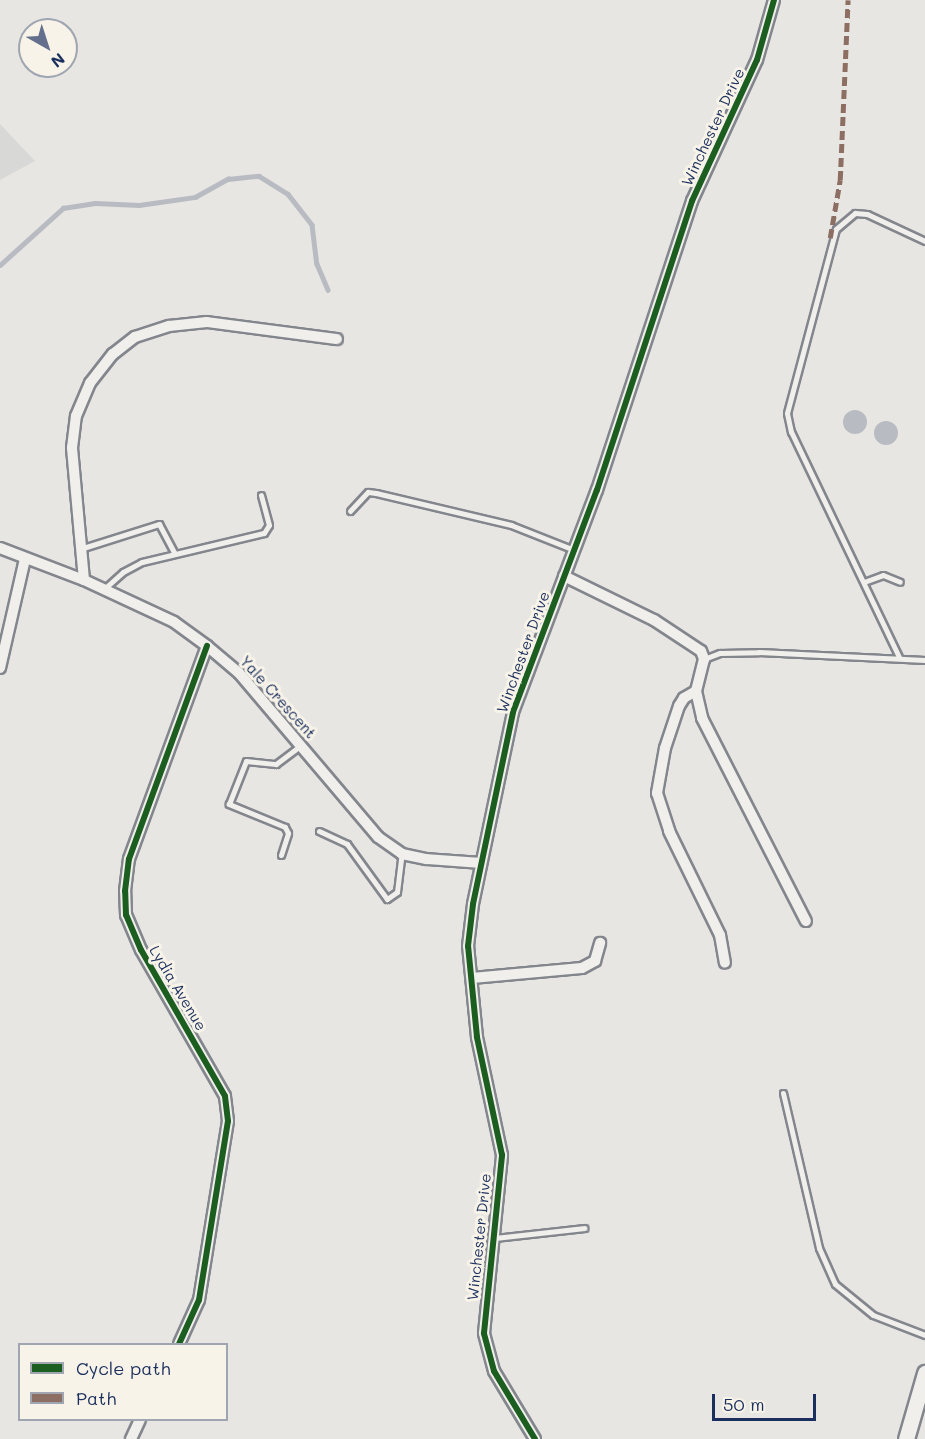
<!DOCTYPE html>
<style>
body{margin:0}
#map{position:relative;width:925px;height:1439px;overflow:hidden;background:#e8e6e2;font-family:Mali,sans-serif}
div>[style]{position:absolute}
.built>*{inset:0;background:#d8d8d6}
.water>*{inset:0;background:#b8bbc2}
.round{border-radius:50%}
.stream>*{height:4.5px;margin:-2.25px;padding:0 2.25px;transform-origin:2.25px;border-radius:2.25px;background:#b8bbc2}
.roads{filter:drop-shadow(2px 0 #83868d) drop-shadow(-2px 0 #83868d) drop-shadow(0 2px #83868d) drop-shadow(0 -2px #83868d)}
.lane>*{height:5px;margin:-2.5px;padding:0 2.5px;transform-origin:2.5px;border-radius:2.5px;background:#f0efeb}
.street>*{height:10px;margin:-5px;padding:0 5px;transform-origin:5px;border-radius:5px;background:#f0efeb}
.secondary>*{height:15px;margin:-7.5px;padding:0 7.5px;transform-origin:7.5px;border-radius:7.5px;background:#f0efeb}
.quiet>*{height:4.5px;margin-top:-2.25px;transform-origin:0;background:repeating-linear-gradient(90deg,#8d6e63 0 9px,transparent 0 13.5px)}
.cycleway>*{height:6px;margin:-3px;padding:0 3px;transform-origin:3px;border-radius:3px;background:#1b5e20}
span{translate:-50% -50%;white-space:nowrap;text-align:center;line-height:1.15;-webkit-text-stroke:6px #f7f3e8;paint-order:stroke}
.street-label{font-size:15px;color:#1b2f5e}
.legend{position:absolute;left:18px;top:1343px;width:210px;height:78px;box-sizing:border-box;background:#f7f3e8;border:2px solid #9fa5b1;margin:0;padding:8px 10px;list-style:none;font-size:18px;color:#1b2f5e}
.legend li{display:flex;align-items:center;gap:12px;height:30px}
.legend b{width:30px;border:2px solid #9fa5b1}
.north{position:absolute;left:18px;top:18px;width:60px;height:60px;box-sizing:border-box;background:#f7f3e8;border:2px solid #9fa5b1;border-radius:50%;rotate:141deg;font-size:16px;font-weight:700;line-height:24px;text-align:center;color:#1b2f5e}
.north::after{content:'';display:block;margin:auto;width:21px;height:27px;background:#636f8c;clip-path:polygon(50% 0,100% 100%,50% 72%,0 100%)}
.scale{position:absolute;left:712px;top:1394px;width:104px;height:27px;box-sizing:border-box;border:3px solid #1b2f5e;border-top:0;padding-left:8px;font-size:18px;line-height:21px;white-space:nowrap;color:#1b2f5e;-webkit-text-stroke:4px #f7f3e8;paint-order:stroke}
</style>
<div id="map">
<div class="built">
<div style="clip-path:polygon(0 124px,35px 161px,0 180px)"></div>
</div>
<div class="water">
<div class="round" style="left:843px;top:410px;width:24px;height:24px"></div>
<div class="round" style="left:874px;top:421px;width:24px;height:24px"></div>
</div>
<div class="stream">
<div style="left:0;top:265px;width:85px;rotate:-42.1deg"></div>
<div style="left:63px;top:208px;width:32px;rotate:-9deg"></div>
<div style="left:95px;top:203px;width:44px;rotate:2.6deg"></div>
<div style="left:139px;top:205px;width:57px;rotate:-8.1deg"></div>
<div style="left:195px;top:197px;width:38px;rotate:-29deg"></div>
<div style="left:228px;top:179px;width:31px;rotate:-6deg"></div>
<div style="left:259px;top:176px;width:34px;rotate:32deg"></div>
<div style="left:288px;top:194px;width:39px;rotate:52deg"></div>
<div style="left:312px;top:225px;width:39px;rotate:83deg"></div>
<div style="left:317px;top:264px;width:28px;rotate:67deg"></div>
</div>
<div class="roads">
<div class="lane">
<div style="left:350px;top:511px;width:26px;rotate:-47deg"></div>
<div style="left:368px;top:492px;width:8px;rotate:7deg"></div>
<div style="left:376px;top:493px;width:139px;rotate:13.3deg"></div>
<div style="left:511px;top:525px;width:68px;rotate:21.6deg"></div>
<div style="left:83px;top:548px;width:80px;rotate:-17.5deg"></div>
<div style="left:159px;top:524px;width:32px;rotate:62deg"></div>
<div style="left:864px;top:582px;width:20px;rotate:-20deg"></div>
<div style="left:883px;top:575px;width:18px;rotate:22deg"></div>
<div style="left:104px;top:589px;width:25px;rotate:-42deg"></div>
<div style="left:123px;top:572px;width:21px;rotate:-28deg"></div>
<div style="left:142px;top:562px;width:125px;rotate:-13.4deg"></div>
<div style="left:264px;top:533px;width:9px;rotate:-58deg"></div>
<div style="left:269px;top:525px;width:31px;rotate:-105deg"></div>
<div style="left:899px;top:657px;width:250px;rotate:-115.6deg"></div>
<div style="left:791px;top:432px;width:19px;rotate:-102deg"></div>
<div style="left:787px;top:413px;width:190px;rotate:-75.1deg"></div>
<div style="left:836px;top:229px;width:25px;rotate:-40deg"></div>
<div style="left:855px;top:213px;width:12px;rotate:5deg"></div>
<div style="left:867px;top:214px;width:64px;rotate:25deg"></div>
<div style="left:704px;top:659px;width:17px;rotate:-21deg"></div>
<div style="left:720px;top:653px;width:39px;rotate:-1deg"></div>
<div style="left:759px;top:652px;width:166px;rotate:2.8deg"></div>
<div style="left:319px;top:831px;width:31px;rotate:25deg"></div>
<div style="left:347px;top:844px;width:68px;rotate:54deg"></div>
<div style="left:387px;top:899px;width:12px;rotate:-35deg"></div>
<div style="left:397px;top:892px;width:38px;rotate:-83deg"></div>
<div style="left:281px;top:855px;width:23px;rotate:-72deg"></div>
<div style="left:288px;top:833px;width:7px;rotate:-117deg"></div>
<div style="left:285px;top:827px;width:61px;rotate:-157.7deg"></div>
<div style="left:229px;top:804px;width:46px;rotate:-68.4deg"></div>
<div style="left:246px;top:761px;width:30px;rotate:6deg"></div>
<div style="left:276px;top:764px;width:30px;rotate:-37deg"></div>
<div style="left:783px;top:1093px;width:159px;rotate:76.9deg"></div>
<div style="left:819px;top:1248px;width:39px;rotate:66deg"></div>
<div style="left:835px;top:1284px;width:49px;rotate:39.2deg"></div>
<div style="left:873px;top:1315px;width:56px;rotate:21deg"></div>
<div style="left:495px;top:1238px;width:90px;rotate:-6.4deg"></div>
</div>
<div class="street">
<div style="left:0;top:548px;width:90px;rotate:20.9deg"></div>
<div style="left:84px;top:580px;width:99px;rotate:25deg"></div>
<div style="left:174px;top:622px;width:41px;rotate:36deg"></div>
<div style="left:207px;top:646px;width:42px;rotate:40.2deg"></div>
<div style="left:239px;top:673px;width:215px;rotate:49.7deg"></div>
<div style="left:378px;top:837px;width:29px;rotate:35deg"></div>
<div style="left:402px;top:854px;width:25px;rotate:12deg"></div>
<div style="left:426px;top:859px;width:54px;rotate:4.2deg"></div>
<div style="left:564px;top:576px;width:100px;rotate:26.1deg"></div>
<div style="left:654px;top:620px;width:56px;rotate:33.4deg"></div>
<div style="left:701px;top:651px;width:9px;rotate:69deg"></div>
<div style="left:704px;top:659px;width:33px;rotate:104deg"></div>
<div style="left:696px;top:691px;width:28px;rotate:77deg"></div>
<div style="left:702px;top:718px;width:228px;rotate:62.9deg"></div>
<div style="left:84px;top:580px;width:133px;rotate:-95.2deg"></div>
<div style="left:72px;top:448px;width:32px;rotate:-83deg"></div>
<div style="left:76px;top:416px;width:36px;rotate:-67deg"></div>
<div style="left:90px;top:383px;width:37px;rotate:-52deg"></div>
<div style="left:113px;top:354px;width:28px;rotate:-38deg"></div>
<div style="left:135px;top:337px;width:36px;rotate:-18deg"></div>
<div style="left:169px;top:326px;width:38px;rotate:-6deg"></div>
<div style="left:207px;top:322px;width:131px;rotate:7.5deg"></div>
<div style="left:0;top:668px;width:112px;rotate:-77.1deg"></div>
<div style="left:696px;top:691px;width:14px;rotate:150deg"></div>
<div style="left:684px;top:698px;width:9px;rotate:122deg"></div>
<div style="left:679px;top:706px;width:44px;rotate:108.4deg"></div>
<div style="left:665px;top:748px;width:46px;rotate:100.1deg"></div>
<div style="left:657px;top:793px;width:40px;rotate:72deg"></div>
<div style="left:669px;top:831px;width:116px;rotate:63.9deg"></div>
<div style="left:720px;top:935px;width:28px;rotate:80deg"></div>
<div style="left:472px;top:978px;width:110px;rotate:-5.2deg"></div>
<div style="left:582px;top:968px;width:15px;rotate:-28deg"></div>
<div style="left:595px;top:961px;width:19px;rotate:-74deg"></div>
<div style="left:179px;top:1344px;width:48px;rotate:-65.6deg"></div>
<div style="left:199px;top:1300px;width:181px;rotate:-80.8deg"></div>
<div style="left:228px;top:1121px;width:25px;rotate:-97deg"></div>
<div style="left:225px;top:1096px;width:168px;rotate:-119.9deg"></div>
<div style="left:141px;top:950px;width:38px;rotate:-113deg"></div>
<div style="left:126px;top:915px;width:24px;rotate:-92deg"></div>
<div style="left:125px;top:891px;width:32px;rotate:-83deg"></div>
<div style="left:129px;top:859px;width:227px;rotate:-69.9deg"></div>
<div style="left:131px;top:1439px;width:21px;rotate:-65deg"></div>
<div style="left:535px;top:1439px;width:79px;rotate:-121.1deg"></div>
<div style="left:494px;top:1371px;width:39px;rotate:-105deg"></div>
<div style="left:484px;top:1333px;width:179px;rotate:-84.2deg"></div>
<div style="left:502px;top:1155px;width:121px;rotate:-102deg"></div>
<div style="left:477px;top:1037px;width:91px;rotate:-95.6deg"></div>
<div style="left:468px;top:946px;width:42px;rotate:-83.2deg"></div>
<div style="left:473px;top:904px;width:196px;rotate:-78.2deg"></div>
<div style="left:513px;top:712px;width:237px;rotate:-69.3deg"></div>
<div style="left:597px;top:490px;width:304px;rotate:-71.8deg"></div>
<div style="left:692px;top:201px;width:155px;rotate:-65.3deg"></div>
<div style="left:757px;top:60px;width:62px;rotate:-74.2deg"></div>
</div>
<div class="secondary">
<div style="left:906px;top:1439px;width:69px;rotate:-73.9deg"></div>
</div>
</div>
<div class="quiet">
<div style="left:830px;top:238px;width:59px;rotate:-80.2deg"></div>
<div style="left:840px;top:180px;width:180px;rotate:-87.5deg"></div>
</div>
<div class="cycleway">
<div style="left:179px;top:1344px;width:48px;rotate:-65.6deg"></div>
<div style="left:199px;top:1300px;width:181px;rotate:-80.8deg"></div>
<div style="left:228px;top:1121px;width:25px;rotate:-97deg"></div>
<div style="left:225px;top:1096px;width:168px;rotate:-119.9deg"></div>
<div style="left:141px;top:950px;width:38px;rotate:-113deg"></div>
<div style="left:126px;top:915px;width:24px;rotate:-92deg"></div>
<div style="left:125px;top:891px;width:32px;rotate:-83deg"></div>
<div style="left:129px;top:859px;width:227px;rotate:-69.9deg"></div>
<div style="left:535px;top:1439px;width:79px;rotate:-121.1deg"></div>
<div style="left:494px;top:1371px;width:39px;rotate:-105deg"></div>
<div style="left:484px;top:1333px;width:179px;rotate:-84.2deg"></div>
<div style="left:502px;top:1155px;width:121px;rotate:-102deg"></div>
<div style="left:477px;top:1037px;width:91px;rotate:-95.6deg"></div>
<div style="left:468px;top:946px;width:42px;rotate:-83.2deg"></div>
<div style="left:473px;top:904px;width:196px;rotate:-78.2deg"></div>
<div style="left:513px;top:712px;width:237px;rotate:-69.3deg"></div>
<div style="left:597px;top:490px;width:304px;rotate:-71.8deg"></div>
<div style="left:692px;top:201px;width:155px;rotate:-65.3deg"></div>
<div style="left:757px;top:60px;width:62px;rotate:-74.2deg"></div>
</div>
<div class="street-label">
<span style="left:713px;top:127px;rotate:-65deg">Winchester Drive</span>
<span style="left:523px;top:652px;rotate:-70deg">Winchester Drive</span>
<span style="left:278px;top:697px;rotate:48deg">Yale Crescent</span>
<span style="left:178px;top:988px;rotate:59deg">Lydia Avenue</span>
<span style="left:479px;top:1237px;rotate:-84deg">Winchester Drive</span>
</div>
<ul class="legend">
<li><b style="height:8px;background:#1b5e20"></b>Cycle path</li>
<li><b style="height:8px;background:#8d6e63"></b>Path</li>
</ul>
<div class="north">N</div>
<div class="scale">50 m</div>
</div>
